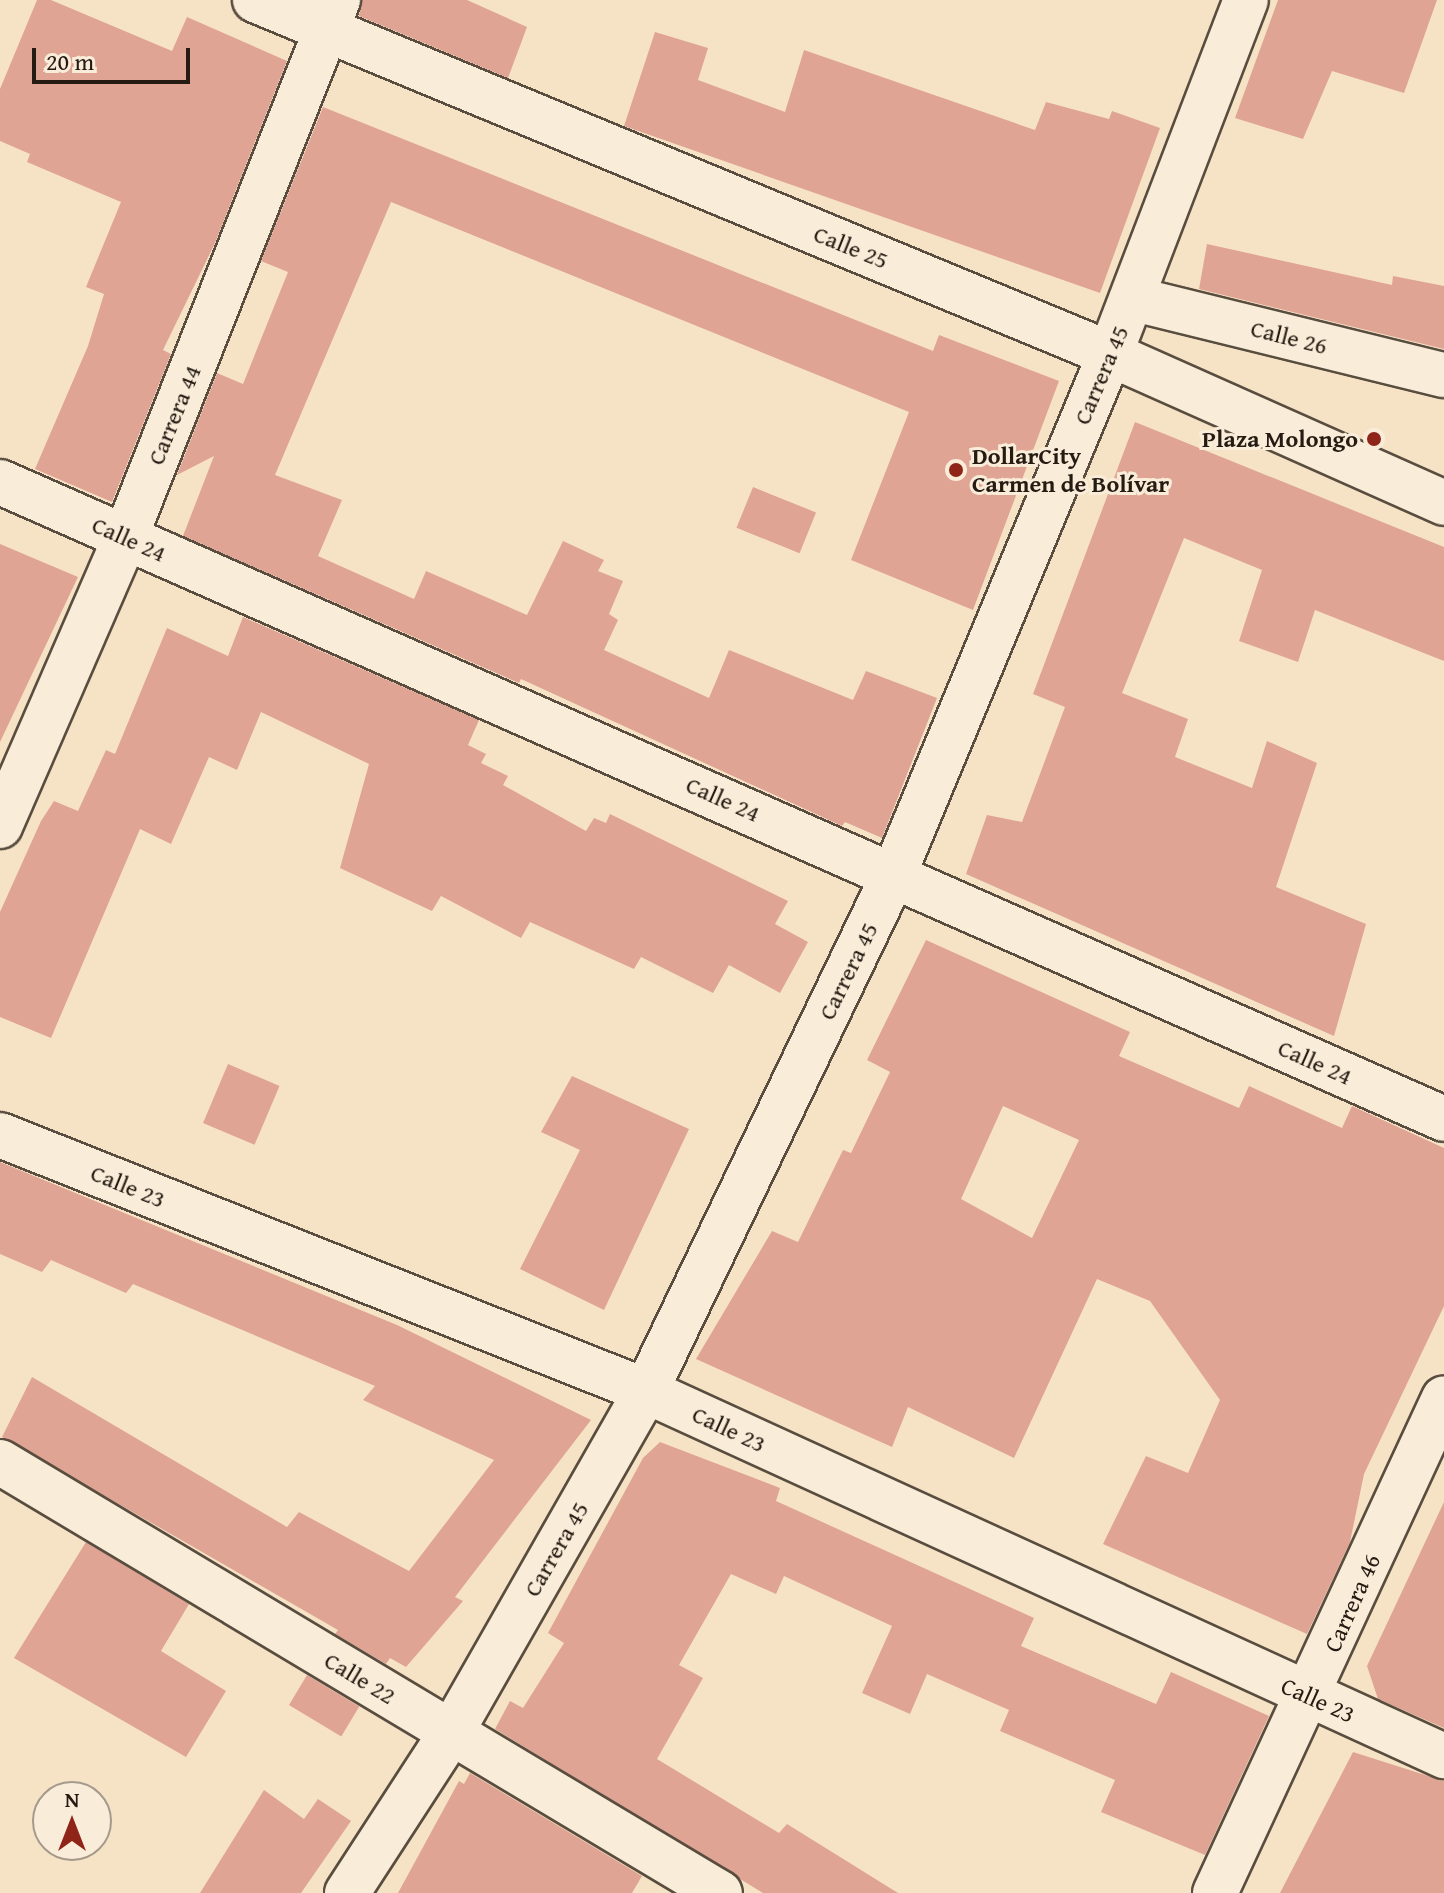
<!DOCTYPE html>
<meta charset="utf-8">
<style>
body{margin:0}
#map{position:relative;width:1444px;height:1893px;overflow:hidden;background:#f6e3c6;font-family:"Gentium Book Plus",serif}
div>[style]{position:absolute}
.building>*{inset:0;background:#e0a494;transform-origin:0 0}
.roads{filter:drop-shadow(2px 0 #594d3f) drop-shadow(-2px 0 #594d3f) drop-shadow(0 2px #594d3f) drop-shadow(0 -2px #594d3f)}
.street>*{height:44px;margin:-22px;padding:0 22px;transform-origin:22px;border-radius:22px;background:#f9edda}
.secondary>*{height:44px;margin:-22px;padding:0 22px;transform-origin:22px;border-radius:22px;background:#f9edda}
.dots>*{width:22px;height:22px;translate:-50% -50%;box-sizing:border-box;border:4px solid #f9edda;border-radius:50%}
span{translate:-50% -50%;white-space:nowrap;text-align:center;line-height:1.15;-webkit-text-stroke:6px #f9edda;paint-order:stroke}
.street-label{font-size:24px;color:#251b12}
.poi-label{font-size:24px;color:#251b12;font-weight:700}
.right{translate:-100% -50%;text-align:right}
.left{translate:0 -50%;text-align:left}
.north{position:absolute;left:32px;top:1781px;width:80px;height:80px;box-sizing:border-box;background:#f9edda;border:2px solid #a4998a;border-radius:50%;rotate:0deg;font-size:22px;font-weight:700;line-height:32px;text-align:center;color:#251b12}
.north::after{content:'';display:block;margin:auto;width:28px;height:36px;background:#8f2418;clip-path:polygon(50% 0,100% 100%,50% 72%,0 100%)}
.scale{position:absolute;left:32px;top:48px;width:158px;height:36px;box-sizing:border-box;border:4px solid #251b12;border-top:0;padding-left:10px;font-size:24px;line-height:28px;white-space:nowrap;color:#251b12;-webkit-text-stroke:6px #f9edda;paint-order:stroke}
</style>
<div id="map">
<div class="building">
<div style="clip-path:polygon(37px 0,51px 0,172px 51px,187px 17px,287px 61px,215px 243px,163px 350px,171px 354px,112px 502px,35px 469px,88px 346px,104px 294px,86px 287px,121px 202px,27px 162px,30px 154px,0 141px,0 89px)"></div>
<div style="clip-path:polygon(362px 0,467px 0,527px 27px,508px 78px,359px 16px)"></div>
<div style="clip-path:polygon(1278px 0,1437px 0,1404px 93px,1332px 71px,1303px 139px,1235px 118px)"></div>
<div style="clip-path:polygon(655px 32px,708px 48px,698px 80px,785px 112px,804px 50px,1035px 130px,1046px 102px,1109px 119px,1112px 111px,1160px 128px,1100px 293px,624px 126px)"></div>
<div style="clip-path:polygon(323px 107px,933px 351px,939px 335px,1059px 381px,973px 610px,851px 560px,909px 412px,391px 202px,275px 475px,342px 500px,318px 556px,414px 599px,426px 571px,527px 615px,563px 541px,604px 560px,598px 571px,623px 581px,609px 614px,618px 620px,604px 650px,709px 698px,729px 650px,853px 700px,866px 671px,937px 698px,882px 838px,845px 822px,842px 826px,521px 679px,519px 683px,183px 536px,214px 456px,177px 475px,217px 373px,243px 384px,288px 272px,261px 261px)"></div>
<div style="clip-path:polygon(1207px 244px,1392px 285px,1393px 276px,1444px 286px,1444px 349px,1199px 289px)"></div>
<div style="clip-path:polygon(1135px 422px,1444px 547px,1444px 661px,1315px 610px,1298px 662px,1239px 641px,1262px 570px,1184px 538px,1122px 693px,1188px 719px,1175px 757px,1252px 788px,1267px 741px,1317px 763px,1276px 887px,1366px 924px,1334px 1036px,966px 874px,987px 815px,1022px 822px,1065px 707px,1033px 694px)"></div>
<div style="left:753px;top:487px;width:68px;height:44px;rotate:22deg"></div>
<div style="clip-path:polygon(0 544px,78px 577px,0 742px)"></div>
<div style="clip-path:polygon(243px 617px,479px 720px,468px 745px,486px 754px,481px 763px,508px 776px,503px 785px,586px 831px,594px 818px,606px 823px,610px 814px,788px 901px,775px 924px,808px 942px,780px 993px,729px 965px,713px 993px,641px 957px,634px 969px,530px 922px,521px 938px,441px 896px,432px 911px,340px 868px,369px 764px,261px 712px,237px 770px,209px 757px,171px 844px,140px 829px,51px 1038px,0 1017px,0 912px,41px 821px,54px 801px,78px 811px,106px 750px,115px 754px,167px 628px,228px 656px)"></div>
<div style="clip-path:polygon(evenodd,926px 940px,1130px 1032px,1119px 1056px,1239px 1108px,1249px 1086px,1342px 1128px,1352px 1106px,1444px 1148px,1444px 1306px,1364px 1474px,1350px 1542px,1307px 1634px,1103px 1544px,1146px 1456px,1188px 1473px,1220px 1400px,1150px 1301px,1097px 1279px,1014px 1458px,908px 1407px,892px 1447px,696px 1359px,772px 1231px,798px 1242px,843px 1150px,851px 1153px,890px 1072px,867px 1060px,926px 940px,1003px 1106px,1079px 1140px,1032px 1238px,961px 1199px,1003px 1106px)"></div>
<div style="left:228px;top:1064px;width:56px;height:64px;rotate:23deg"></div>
<div style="clip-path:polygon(572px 1076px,689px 1129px,604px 1310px,520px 1269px,580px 1150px,541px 1132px)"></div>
<div style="clip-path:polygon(0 1162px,397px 1325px,591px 1420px,455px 1597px,463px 1601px,406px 1667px,390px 1658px,386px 1664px,335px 1634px,338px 1630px,2px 1437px,32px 1377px,287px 1527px,299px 1512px,409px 1571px,494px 1460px,363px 1400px,375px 1386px,133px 1284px,126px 1293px,51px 1260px,42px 1272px,0 1254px)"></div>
<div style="clip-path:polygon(660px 1442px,780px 1488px,776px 1501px,1034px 1618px,1021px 1646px,1156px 1704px,1171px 1672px,1269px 1716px,1205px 1855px,1101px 1812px,1115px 1780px,1000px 1731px,1009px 1710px,927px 1674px,910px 1714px,862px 1693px,892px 1626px,784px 1576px,776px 1594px,731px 1574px,679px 1665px,703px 1678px,657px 1759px,779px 1833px,787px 1824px,898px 1893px,763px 1893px,495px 1729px,510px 1701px,523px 1708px,564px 1643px,548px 1633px,643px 1458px)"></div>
<div style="clip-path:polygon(1444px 1502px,1444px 1728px,1378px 1699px,1367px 1666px)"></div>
<div style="clip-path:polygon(86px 1542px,189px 1604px,161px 1651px,226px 1691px,186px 1757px,14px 1658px)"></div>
<div style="left:307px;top:1675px;width:61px;height:35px;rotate:31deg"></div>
<div style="clip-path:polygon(1353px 1752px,1444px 1781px,1444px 1893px,1280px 1893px)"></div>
<div style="clip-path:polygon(470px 1773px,642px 1876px,632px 1893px,398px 1893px,459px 1781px,464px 1784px)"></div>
<div style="clip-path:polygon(264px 1790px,304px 1819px,318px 1799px,351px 1821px,301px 1893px,200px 1893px)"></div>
</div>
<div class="roads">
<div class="street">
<div style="left:1134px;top:299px;width:319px;rotate:13.8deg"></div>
<div style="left:1110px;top:354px;width:379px;rotate:-69deg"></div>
<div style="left:0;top:826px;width:314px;rotate:-66.5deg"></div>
<div style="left:125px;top:538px;width:579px;rotate:-68.4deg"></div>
<div style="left:0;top:1135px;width:695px;rotate:21.62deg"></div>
<div style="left:646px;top:1391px;width:878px;rotate:24.58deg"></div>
<div style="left:0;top:1462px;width:839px;rotate:30.91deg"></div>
<div style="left:1215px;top:1893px;width:545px;rotate:-65.17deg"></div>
</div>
<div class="secondary">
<div style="left:255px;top:0;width:925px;rotate:22.49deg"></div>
<div style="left:1110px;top:354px;width:366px;rotate:24deg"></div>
<div style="left:0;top:482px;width:1578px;rotate:23.8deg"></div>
<div style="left:347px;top:1893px;width:191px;rotate:-57deg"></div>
<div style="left:451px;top:1733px;width:394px;rotate:-60.3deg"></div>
<div style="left:646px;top:1391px;width:573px;rotate:-64.37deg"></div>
<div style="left:894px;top:874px;width:563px;rotate:-67.44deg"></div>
</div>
</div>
<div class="dots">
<div style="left:1374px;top:439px;background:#8f2418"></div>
<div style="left:956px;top:470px;background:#8f2418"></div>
</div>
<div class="street-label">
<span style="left:851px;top:247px;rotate:22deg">Calle 25</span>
<span style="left:1289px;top:337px;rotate:14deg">Calle 26</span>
<span style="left:1101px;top:375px;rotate:-67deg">Carrera 45</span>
<span style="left:174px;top:415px;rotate:-68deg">Carrera 44</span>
<span style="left:129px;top:539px;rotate:24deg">Calle 24</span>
<span style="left:723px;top:799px;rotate:24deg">Calle 24</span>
<span style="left:848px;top:971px;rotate:-64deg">Carrera 45</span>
<span style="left:1315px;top:1062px;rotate:24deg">Calle 24</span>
<span style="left:128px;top:1186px;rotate:22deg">Calle 23</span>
<span style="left:729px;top:1429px;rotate:25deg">Calle 23</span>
<span style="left:556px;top:1549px;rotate:-60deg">Carrera 45</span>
<span style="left:1352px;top:1603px;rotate:-66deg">Carrera 46</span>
<span style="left:360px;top:1678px;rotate:31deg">Calle 22</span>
<span style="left:1318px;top:1700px;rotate:24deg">Calle 23</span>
</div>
<div class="poi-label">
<span class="right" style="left:1358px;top:439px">Plaza Molongo</span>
<span class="left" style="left:972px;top:470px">DollarCity<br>Carmen de Bolívar</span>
</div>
<div class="north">N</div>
<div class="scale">20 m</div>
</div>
